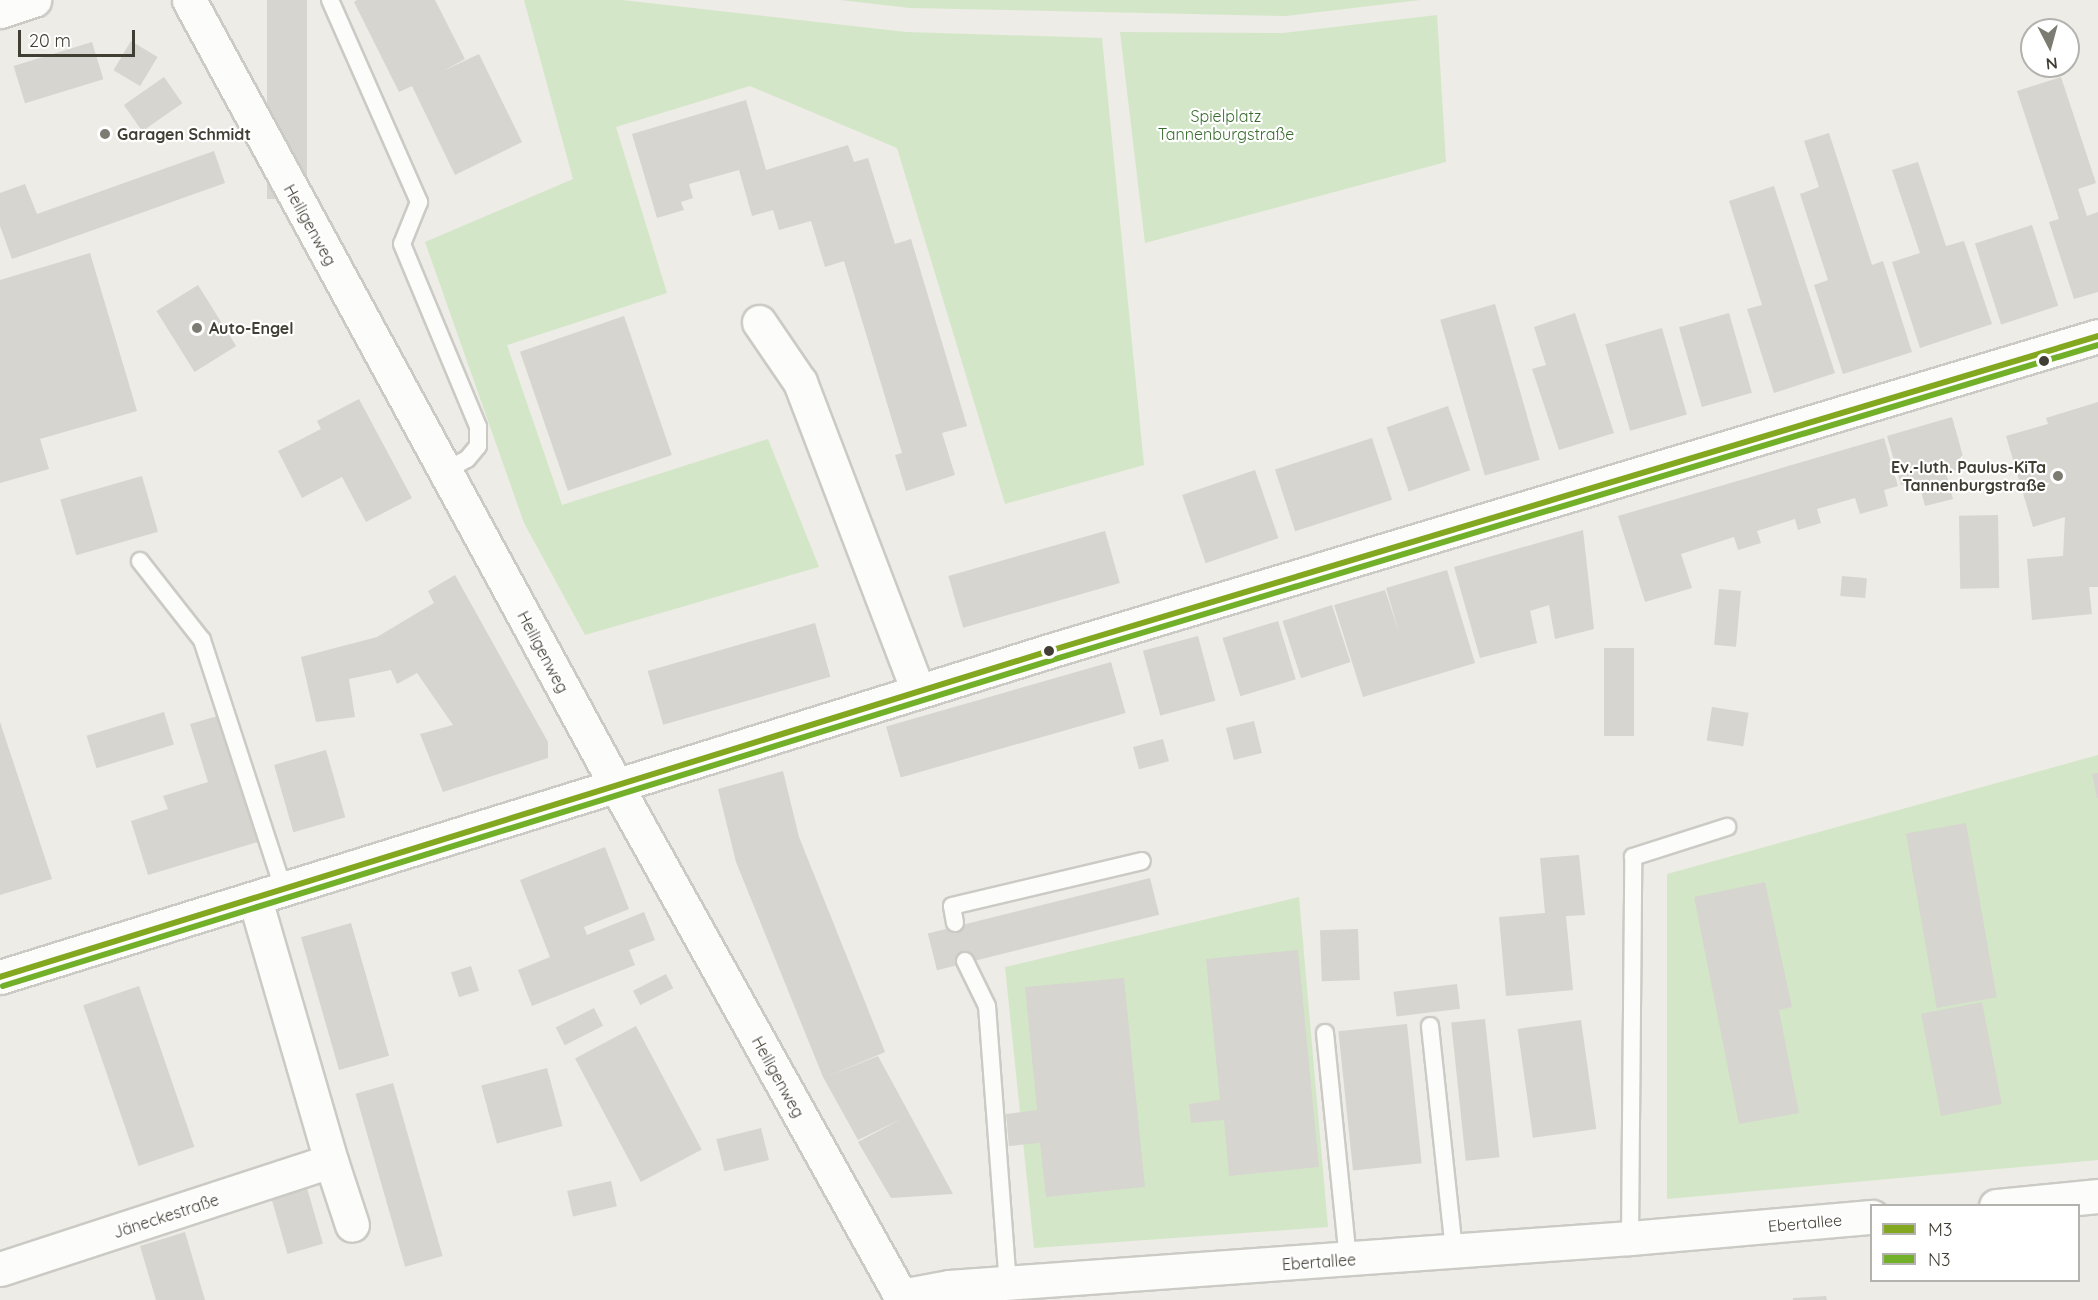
<!DOCTYPE html>
<meta charset="utf-8">
<style>
body{margin:0}
#map{position:relative;width:2098px;height:1300px;overflow:hidden;background:#edece6;font-family:Quicksand,sans-serif}
div>[style]{position:absolute}
.green>*{inset:0;background:#d4e6c8}
.building>*{inset:0;background:#d6d5cf;transform-origin:0 0}
.roads{filter:drop-shadow(2px 0 #cbcac4) drop-shadow(-2px 0 #cbcac4) drop-shadow(0 2px #cbcac4) drop-shadow(0 -2px #cbcac4)}
.service>*{height:16px;margin:-8px;padding:0 8px;transform-origin:8px;border-radius:8px;background:#fcfcfb}
.minor>*{height:33px;margin:-16.5px;padding:0 16.5px;transform-origin:16.5px;border-radius:16.5px;background:#fcfcfb}
.bus-1>*{height:6px;margin:-3px;padding:0 3px;transform-origin:3px;border-radius:3px;background:#83a71e}
.bus-2>*{height:6px;margin:-3px;padding:0 3px;transform-origin:3px;border-radius:3px;background:#73b02a}
.dots>*{width:16px;height:16px;translate:-50% -50%;box-sizing:border-box;border:3px solid #fff;border-radius:50%}
span{translate:-50% -50%;white-space:nowrap;text-align:center;line-height:1.15;-webkit-text-stroke:4.5px #fff;paint-order:stroke}
.park-label{font-size:16px;color:#386c2e}
.poi-label{font-size:16px;color:#413f34;font-weight:700}
.left{translate:0 -50%;text-align:left}
.right{translate:-100% -50%;text-align:right}
.street-label{font-size:16px;color:#413f34}
.legend{position:absolute;left:1870px;top:1204px;width:210px;height:78px;box-sizing:border-box;background:#fff;border:2px solid #b3b2ae;margin:0;padding:8px 10px;list-style:none;font-size:18px;color:#413f34}
.legend li{display:flex;align-items:center;gap:12px;height:30px}
.legend b{width:30px;border:2px solid #b3b2ae}
.north{position:absolute;left:2020px;top:18px;width:60px;height:60px;box-sizing:border-box;background:#fff;border:2px solid #b3b2ae;border-radius:50%;rotate:174deg;font-size:16px;font-weight:700;line-height:24px;text-align:center;color:#413f34}
.north::after{content:'';display:block;margin:auto;width:21px;height:27px;background:#7d7c72;clip-path:polygon(50% 0,100% 100%,50% 72%,0 100%)}
.scale{position:absolute;left:18px;top:30px;width:117px;height:27px;box-sizing:border-box;border:3px solid #413f34;border-top:0;padding-left:8px;font-size:18px;line-height:21px;white-space:nowrap;color:#413f34;-webkit-text-stroke:4px #fff;paint-order:stroke}
</style>
<div id="map">
<div class="green">
<div style="clip-path:polygon(524px 0,622px 0,906px 32px,1102px 38px,1144px 465px,1005px 504px,897px 148px,750px 86px,616px 127px,667px 293px,507px 345px,562px 505px,768px 439px,819px 567px,585px 635px,524px 523px,425px 242px,573px 179px)"></div>
<div style="clip-path:polygon(840px 0,1420px 0,1286px 16px,910px 8px)"></div>
<div style="clip-path:polygon(1437px 15px,1446px 162px,1145px 243px,1120px 32px,1283px 33px)"></div>
<div style="clip-path:polygon(2098px 755px,2098px 1160px,1667px 1199px,1667px 874px)"></div>
<div style="clip-path:polygon(1299px 897px,1328px 1227px,1034px 1248px,1005px 967px)"></div>
</div>
<div class="building">
<div style="left:267px;top:0;width:40px;height:199px"></div>
<div style="clip-path:polygon(357px 0,435px 0,465px 59px,443px 71px,479px 54px,522px 142px,455px 175px,412px 86px,399px 92px,354px 2px)"></div>
<div style="left:131px;top:41px;width:31px;height:34px;rotate:31deg"></div>
<div style="left:92px;top:42px;width:39px;height:82px;rotate:73deg"></div>
<div style="left:164px;top:77px;width:32px;height:49px;rotate:55deg"></div>
<div style="clip-path:polygon(2061px 77px,2096px 183px,2078px 189px,2087px 216px,2098px 212px,2098px 292px,2074px 299px,2049px 222px,2059px 219px,2017px 91px)"></div>
<div style="clip-path:polygon(746px 100px,766px 170px,848px 145px,854px 162px,868px 158px,895px 244px,911px 239px,967px 426px,942px 433px,955px 475px,906px 491px,895px 455px,902px 453px,844px 261px,825px 267px,811px 221px,779px 230px,773px 210px,752px 216px,739px 170px,689px 184px,693px 198px,681px 202px,684px 210px,657px 218px,632px 134px)"></div>
<div style="clip-path:polygon(1829px 133px,1872px 265px,1883px 261px,1912px 352px,1843px 374px,1814px 285px,1828px 280px,1800px 194px,1819px 187px,1804px 141px)"></div>
<div style="clip-path:polygon(214px 151px,225px 183px,12px 259px,0 226px,0 193px,25px 184px,37px 214px)"></div>
<div style="clip-path:polygon(1918px 162px,1946px 246px,1964px 241px,1992px 324px,1920px 348px,1892px 262px,1920px 253px,1892px 170px)"></div>
<div style="clip-path:polygon(1774px 186px,1835px 373px,1774px 393px,1747px 309px,1762px 305px,1729px 201px)"></div>
<div style="left:2032px;top:225px;width:85px;height:60px;rotate:72deg"></div>
<div style="clip-path:polygon(90px 253px,137px 411px,40px 439px,49px 469px,0 483px,0 280px)"></div>
<div style="left:198px;top:285px;width:72px;height:49px;rotate:58deg"></div>
<div style="left:1495px;top:304px;width:162px;height:57px;rotate:74deg"></div>
<div style="clip-path:polygon(1575px 313px,1614px 433px,1559px 450px,1532px 369px,1546px 365px,1534px 327px)"></div>
<div style="left:1729px;top:313px;width:83px;height:52px;rotate:74deg"></div>
<div style="left:624px;top:316px;width:147px;height:110px;rotate:71deg"></div>
<div style="left:1662px;top:328px;width:90px;height:59px;rotate:74deg"></div>
<div style="clip-path:polygon(359px 399px,412px 498px,366px 522px,342px 477px,302px 498px,278px 451px,321px 429px,317px 421px)"></div>
<div style="clip-path:polygon(2098px 402px,2098px 587px,2089px 587px,2092px 614px,2032px 620px,2027px 559px,2063px 556px,2065px 517px,2033px 527px,2006px 436px,2048px 424px,2046px 418px)"></div>
<div style="left:1448px;top:406px;width:68px;height:65px;rotate:71deg"></div>
<div style="clip-path:polygon(1952px 417px,1966px 467px,1946px 473px,1953px 499px,1925px 506px,1918px 480px,1901px 485px,1887px 436px)"></div>
<div style="left:1372px;top:438px;width:65px;height:102px;rotate:72deg"></div>
<div style="clip-path:polygon(1884px 438px,1898px 486px,1884px 490px,1888px 506px,1860px 514px,1855px 498px,1817px 509px,1821px 523px,1798px 530px,1795px 519px,1757px 531px,1761px 543px,1738px 550px,1734px 537px,1681px 554px,1692px 588px,1645px 602px,1618px 516px)"></div>
<div style="left:1255px;top:470px;width:72px;height:77px;rotate:71deg"></div>
<div style="left:142px;top:476px;width:58px;height:85px;rotate:74deg"></div>
<div style="left:1998px;top:515px;width:73px;height:39px;rotate:89deg"></div>
<div style="clip-path:polygon(1583px 530px,1594px 629px,1555px 639px,1549px 605px,1530px 611px,1537px 643px,1480px 658px,1454px 567px)"></div>
<div style="left:1105px;top:531px;width:54px;height:163px;rotate:74deg"></div>
<div style="clip-path:polygon(1447px 570px,1475px 663px,1363px 697px,1334px 605px,1385px 590px,1399px 632px,1386px 588px)"></div>
<div style="clip-path:polygon(455px 575px,548px 742px,548px 758px,443px 792px,420px 734px,453px 725px,417px 673px,397px 684px,391px 670px,349px 679px,355px 717px,316px 722px,301px 657px,377px 637px,434px 603px,428px 591px)"></div>
<div style="left:1842px;top:576px;width:25px;height:20px;rotate:5deg"></div>
<div style="left:1719px;top:589px;width:22px;height:56px;rotate:5deg"></div>
<div style="left:1332px;top:605px;width:60px;height:52px;rotate:72deg"></div>
<div style="left:1278px;top:621px;width:61px;height:58px;rotate:73deg"></div>
<div style="left:815px;top:623px;width:56px;height:174px;rotate:74deg"></div>
<div style="left:1198px;top:636px;width:67px;height:57px;rotate:75deg"></div>
<div style="left:1634px;top:648px;width:88px;height:30px;rotate:90deg"></div>
<div style="left:1111px;top:662px;width:53px;height:234px;rotate:74deg"></div>
<div style="left:1712px;top:707px;width:37px;height:34px;rotate:9deg"></div>
<div style="left:164px;top:712px;width:34px;height:81px;rotate:73deg"></div>
<div style="clip-path:polygon(221px 715px,258px 842px,148px 875px,131px 821px,168px 809px,163px 796px,208px 782px,190px 724px)"></div>
<div style="left:1254px;top:721px;width:33px;height:29px;rotate:76deg"></div>
<div style="clip-path:polygon(0 722px,52px 879px,0 895px)"></div>
<div style="left:1163px;top:739px;width:23px;height:31px;rotate:75deg"></div>
<div style="left:326px;top:750px;width:70px;height:54px;rotate:74deg"></div>
<div style="clip-path:polygon(783px 771px,799px 837px,885px 1052px,826px 1077px,878px 1056px,953px 1194px,891px 1198px,858px 1142px,903px 1118px,858px 1140px,823px 1077px,736px 862px,718px 789px)"></div>
<div style="clip-path:polygon(2098px 773px,2098px 798px,2097px 798px,2092px 774px)"></div>
<div style="left:1966px;top:823px;width:177px;height:61px;rotate:80deg"></div>
<div style="clip-path:polygon(605px 847px,629px 909px,584px 927px,587px 935px,644px 912px,655px 940px,629px 950px,635px 965px,532px 1006px,518px 970px,550px 957px,520px 880px)"></div>
<div style="clip-path:polygon(1579px 855px,1585px 915px,1566px 916px,1573px 990px,1506px 996px,1499px 917px,1545px 913px,1540px 858px)"></div>
<div style="left:1150px;top:878px;width:38px;height:229px;rotate:76deg"></div>
<div style="clip-path:polygon(1765px 882px,1792px 1007px,1779px 1010px,1799px 1113px,1739px 1124px,1694px 897px)"></div>
<div style="left:351px;top:923px;width:138px;height:52px;rotate:74deg"></div>
<div style="left:1358px;top:929px;width:51px;height:38px;rotate:88deg"></div>
<div style="clip-path:polygon(1298px 950px,1319px 1167px,1229px 1176px,1224px 1120px,1191px 1123px,1189px 1104px,1220px 1100px,1206px 959px)"></div>
<div style="left:471px;top:966px;width:26px;height:21px;rotate:72deg"></div>
<div style="left:666px;top:974px;width:16px;height:37px;rotate:63deg"></div>
<div style="clip-path:polygon(1124px 978px,1145px 1187px,1046px 1197px,1040px 1143px,1009px 1146px,1006px 1114px,1037px 1110px,1025px 987px)"></div>
<div style="left:1457px;top:984px;width:25px;height:64px;rotate:83deg"></div>
<div style="left:139px;top:986px;width:170px;height:59px;rotate:71deg"></div>
<div style="left:1982px;top:1002px;width:104px;height:62px;rotate:79deg"></div>
<div style="left:594px;top:1008px;width:20px;height:43px;rotate:63deg"></div>
<div style="left:1485px;top:1019px;width:139px;height:34px;rotate:84deg"></div>
<div style="left:1581px;top:1020px;width:110px;height:64px;rotate:82deg"></div>
<div style="left:1407px;top:1024px;width:140px;height:69px;rotate:84deg"></div>
<div style="left:636px;top:1026px;width:140px;height:69px;rotate:62deg"></div>
<div style="left:547px;top:1068px;width:60px;height:68px;rotate:75deg"></div>
<div style="left:393px;top:1083px;width:180px;height:39px;rotate:74deg"></div>
<div style="left:761px;top:1128px;width:33px;height:46px;rotate:76deg"></div>
<div style="left:611px;top:1181px;width:26px;height:45px;rotate:77deg"></div>
<div style="left:307px;top:1188px;width:58px;height:37px;rotate:74deg"></div>
<div style="clip-path:polygon(185px 1232px,205px 1300px,156px 1300px,140px 1246px)"></div>
<div style="clip-path:polygon(1826px 1296px,1827px 1300px,1793px 1300px,1793px 1298px)"></div>
</div>
<div class="roads">
<div class="service">
<div style="left:330px;top:0;width:221px;rotate:66.2deg"></div>
<div style="left:419px;top:202px;width:45px;rotate:112deg"></div>
<div style="left:402px;top:244px;width:198px;rotate:67.4deg"></div>
<div style="left:478px;top:427px;width:19px;rotate:90deg"></div>
<div style="left:478px;top:446px;width:17px;rotate:130deg"></div>
<div style="left:467px;top:459px;width:25px;rotate:151deg"></div>
<div style="left:140px;top:561px;width:100px;rotate:51.9deg"></div>
<div style="left:202px;top:640px;width:264px;rotate:71.9deg"></div>
<div style="left:955px;top:923px;width:17px;rotate:-100deg"></div>
<div style="left:952px;top:906px;width:195px;rotate:-13.3deg"></div>
<div style="left:965px;top:961px;width:50px;rotate:63.9deg"></div>
<div style="left:987px;top:1006px;width:280px;rotate:85.7deg"></div>
<div style="left:1430px;top:1026px;width:226px;rotate:83.9deg"></div>
<div style="left:1325px;top:1033px;width:227px;rotate:84.2deg"></div>
<div style="left:1630px;top:1238px;width:381px;rotate:-89.5deg"></div>
<div style="left:1633px;top:857px;width:99px;rotate:-17.7deg"></div>
</div>
<div class="minor">
<div style="left:189px;top:0;width:896px;rotate:61.46deg"></div>
<div style="left:617px;top:787px;width:587px;rotate:60.86deg"></div>
<div style="left:0;top:11px;width:36px;rotate:-18deg"></div>
<div style="left:759px;top:322px;width:73px;rotate:55.7deg"></div>
<div style="left:800px;top:382px;width:331px;rotate:69.1deg"></div>
<div style="left:0;top:977px;width:1098px;rotate:-17.26deg"></div>
<div style="left:1049px;top:651px;width:1095px;rotate:-16.71deg"></div>
<div style="left:331px;top:1161px;width:67px;rotate:71.8deg"></div>
<div style="left:1996px;top:1206px;width:102px;rotate:-5.6deg"></div>
<div style="left:0;top:1269px;width:348px;rotate:-18.1deg"></div>
<div style="left:331px;top:1161px;width:272px;rotate:-106.2deg"></div>
<div style="left:901px;top:1296px;width:49px;rotate:-10.6deg"></div>
<div style="left:949px;top:1287px;width:683px;rotate:-4.12deg"></div>
<div style="left:1630px;top:1238px;width:243px;rotate:-5deg"></div>
</div>
</div>
<div class="bus-1">
<div style="left:0;top:977px;width:1098px;rotate:-17.26deg"></div>
<div style="left:1049px;top:651px;width:1095px;rotate:-16.71deg"></div>
</div>
<div class="bus-2">
<div style="left:3px;top:986px;width:1098px;rotate:-17.26deg"></div>
<div style="left:1052px;top:660px;width:1092px;rotate:-16.76deg"></div>
</div>
<div class="dots">
<div style="left:105px;top:134px;background:#7d7c72"></div>
<div style="left:197px;top:328px;background:#7d7c72"></div>
<div style="left:2044px;top:361px;background:#413f34"></div>
<div style="left:2058px;top:476px;background:#7d7c72"></div>
<div style="left:1049px;top:651px;background:#413f34"></div>
</div>
<div class="park-label">
<span style="left:1226px;top:125px">Spielplatz<br>Tannenburgstraße</span>
</div>
<div class="poi-label">
<span class="left" style="left:117px;top:134px">Garagen Schmidt</span>
<span class="left" style="left:209px;top:328px">Auto-Engel</span>
<span class="right" style="left:2046px;top:476px">Ev.-luth. Paulus-KiTa<br>Tannenburgstraße</span>
</div>
<div class="street-label">
<span style="left:310px;top:225px;rotate:61deg">Heiligenweg</span>
<span style="left:543px;top:652px;rotate:62deg">Heiligenweg</span>
<span style="left:778px;top:1077px;rotate:61deg">Heiligenweg</span>
<span style="left:166px;top:1216px;rotate:-18deg">Jäneckestraße</span>
<span style="left:1805px;top:1223px;rotate:-5deg">Ebertallee</span>
<span style="left:1319px;top:1262px;rotate:-4deg">Ebertallee</span>
</div>
<ul class="legend">
<li><b style="height:8px;background:#83a71e"></b>M3</li>
<li><b style="height:8px;background:#73b02a"></b>N3</li>
</ul>
<div class="north">N</div>
<div class="scale">20 m</div>
</div>
